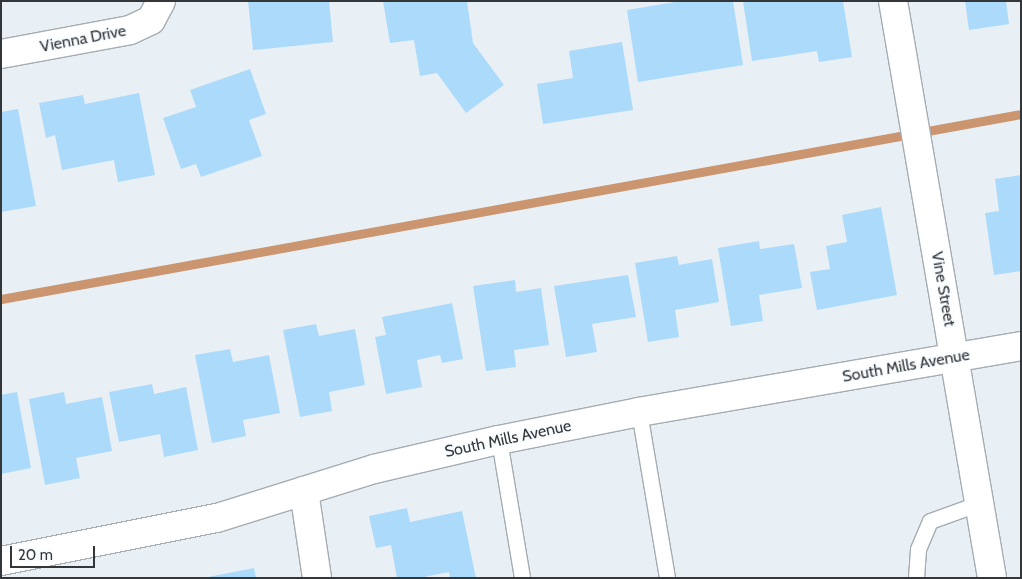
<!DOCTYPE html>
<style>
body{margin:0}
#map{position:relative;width:1022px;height:579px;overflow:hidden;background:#e8f0f6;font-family:Cabin,sans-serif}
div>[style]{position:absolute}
.stream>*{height:9px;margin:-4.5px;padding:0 4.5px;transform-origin:4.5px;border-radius:4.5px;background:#ca956f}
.building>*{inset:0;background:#acdafa}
.roads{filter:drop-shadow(1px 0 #a5acb2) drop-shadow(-1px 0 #a5acb2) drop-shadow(0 1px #a5acb2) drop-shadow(0 -1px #a5acb2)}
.service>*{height:15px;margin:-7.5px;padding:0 7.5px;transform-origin:7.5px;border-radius:7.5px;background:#fff}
.minor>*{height:28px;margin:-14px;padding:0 14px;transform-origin:14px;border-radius:14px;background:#fff}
.tertiary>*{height:28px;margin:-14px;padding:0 14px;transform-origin:14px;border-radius:14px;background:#fff}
span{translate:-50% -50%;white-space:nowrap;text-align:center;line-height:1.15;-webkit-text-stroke:4px #f9fcff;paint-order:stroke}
.street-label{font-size:16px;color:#343739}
.frame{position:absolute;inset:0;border:2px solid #343739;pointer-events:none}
.scale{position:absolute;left:10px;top:546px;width:85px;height:22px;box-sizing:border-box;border:2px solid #343739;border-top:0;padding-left:6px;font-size:15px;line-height:18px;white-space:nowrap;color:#343739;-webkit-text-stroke:4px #f9fcff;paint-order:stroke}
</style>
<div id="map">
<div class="stream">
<div style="left:1px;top:299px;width:1037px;rotate:-10.28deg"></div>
</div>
<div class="building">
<div style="clip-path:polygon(248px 1px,329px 1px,333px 42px,253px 50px)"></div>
<div style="clip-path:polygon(383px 1px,467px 1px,473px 43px,504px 85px,466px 113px,437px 73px,420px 76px,414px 40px,390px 43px)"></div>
<div style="clip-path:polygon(681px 1px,733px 1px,743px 65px,638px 82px,627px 10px)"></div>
<div style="clip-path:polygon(743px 1px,843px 1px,852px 57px,819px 62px,817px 51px,752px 61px)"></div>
<div style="clip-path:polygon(965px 1px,1006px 1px,1009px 24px,969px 30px)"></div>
<div style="clip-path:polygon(622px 42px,633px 110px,543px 124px,537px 84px,573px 78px,569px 51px)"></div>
<div style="clip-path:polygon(250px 69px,266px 114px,249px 120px,262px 156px,201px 177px,196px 164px,181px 169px,163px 118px,196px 107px,190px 90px)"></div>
<div style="clip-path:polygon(139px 93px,155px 175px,118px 182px,114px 160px,62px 170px,55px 135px,46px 138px,39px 103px,83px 95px,85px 104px)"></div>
<div style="clip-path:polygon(18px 109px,36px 206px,1px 212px,1px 112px)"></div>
<div style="clip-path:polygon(1021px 175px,1021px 271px,994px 275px,985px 213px,999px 211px,995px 179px)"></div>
<div style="clip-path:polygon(881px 207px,897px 295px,817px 310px,810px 272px,830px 269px,826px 246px,847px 242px,842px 215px)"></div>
<div style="clip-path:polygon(759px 241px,760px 249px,794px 244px,802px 288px,759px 295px,763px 321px,731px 326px,718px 248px)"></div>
<div style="clip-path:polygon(677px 256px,679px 265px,712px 259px,719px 302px,675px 310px,679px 337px,648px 342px,635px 263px)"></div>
<div style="clip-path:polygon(628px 275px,636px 317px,592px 324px,597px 352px,566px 357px,554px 286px)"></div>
<div style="clip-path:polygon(515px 280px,516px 292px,541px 288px,549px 345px,514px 350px,516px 367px,486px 371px,473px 286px)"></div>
<div style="clip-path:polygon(452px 303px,463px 359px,442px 363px,440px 355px,417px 360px,422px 387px,386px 394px,375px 337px,386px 335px,382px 317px)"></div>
<div style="clip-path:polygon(316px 324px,319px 336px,355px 329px,365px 385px,329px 392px,332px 411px,300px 417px,283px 330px)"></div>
<div style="clip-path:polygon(230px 349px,233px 362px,269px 355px,280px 413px,243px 420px,246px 436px,212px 443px,195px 355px)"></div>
<div style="clip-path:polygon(152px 384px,154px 394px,186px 387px,198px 450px,164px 457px,160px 434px,119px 442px,109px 392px)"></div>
<div style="clip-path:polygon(17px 392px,31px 468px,1px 474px,1px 395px)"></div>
<div style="clip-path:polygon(64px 392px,66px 404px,102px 397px,112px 451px,76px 458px,80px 478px,45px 485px,29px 399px)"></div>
<div style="clip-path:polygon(407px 508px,410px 522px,462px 511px,476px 578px,450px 578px,449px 572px,419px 578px,397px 578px,391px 545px,376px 548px,369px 516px)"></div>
<div style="clip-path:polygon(254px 568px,256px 578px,208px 578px,208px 577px)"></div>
</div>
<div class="roads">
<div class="service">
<div style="left:639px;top:412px;width:168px;rotate:80.4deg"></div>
<div style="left:499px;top:440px;width:140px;rotate:80.5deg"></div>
<div style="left:916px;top:578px;width:29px;rotate:-86deg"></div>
<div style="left:918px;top:549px;width:30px;rotate:-67deg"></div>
<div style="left:930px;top:521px;width:53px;rotate:-19.8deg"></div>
</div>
<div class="minor">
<div style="left:1px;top:54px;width:131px;rotate:-10.5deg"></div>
<div style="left:130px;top:30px;width:23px;rotate:-25deg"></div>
<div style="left:151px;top:20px;width:21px;rotate:-62deg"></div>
<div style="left:304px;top:491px;width:88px;rotate:81.5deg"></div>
</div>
<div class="tertiary">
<div style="left:893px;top:1px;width:585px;rotate:80.26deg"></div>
<div style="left:1px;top:561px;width:220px;rotate:-11.3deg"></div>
<div style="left:217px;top:518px;width:164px;rotate:-17.3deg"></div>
<div style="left:374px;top:469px;width:128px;rotate:-13.1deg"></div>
<div style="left:499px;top:440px;width:143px;rotate:-11.3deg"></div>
<div style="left:639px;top:412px;width:388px;rotate:-9.8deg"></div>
</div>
</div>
<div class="street-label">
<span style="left:83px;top:39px;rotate:-11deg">Vienna Drive</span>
<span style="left:943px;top:289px;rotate:80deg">Vine Street</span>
<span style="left:906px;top:366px;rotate:-10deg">South Mills Avenue</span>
<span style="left:508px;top:439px;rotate:-12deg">South Mills Avenue</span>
</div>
<div class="frame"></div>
<div class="scale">20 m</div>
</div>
